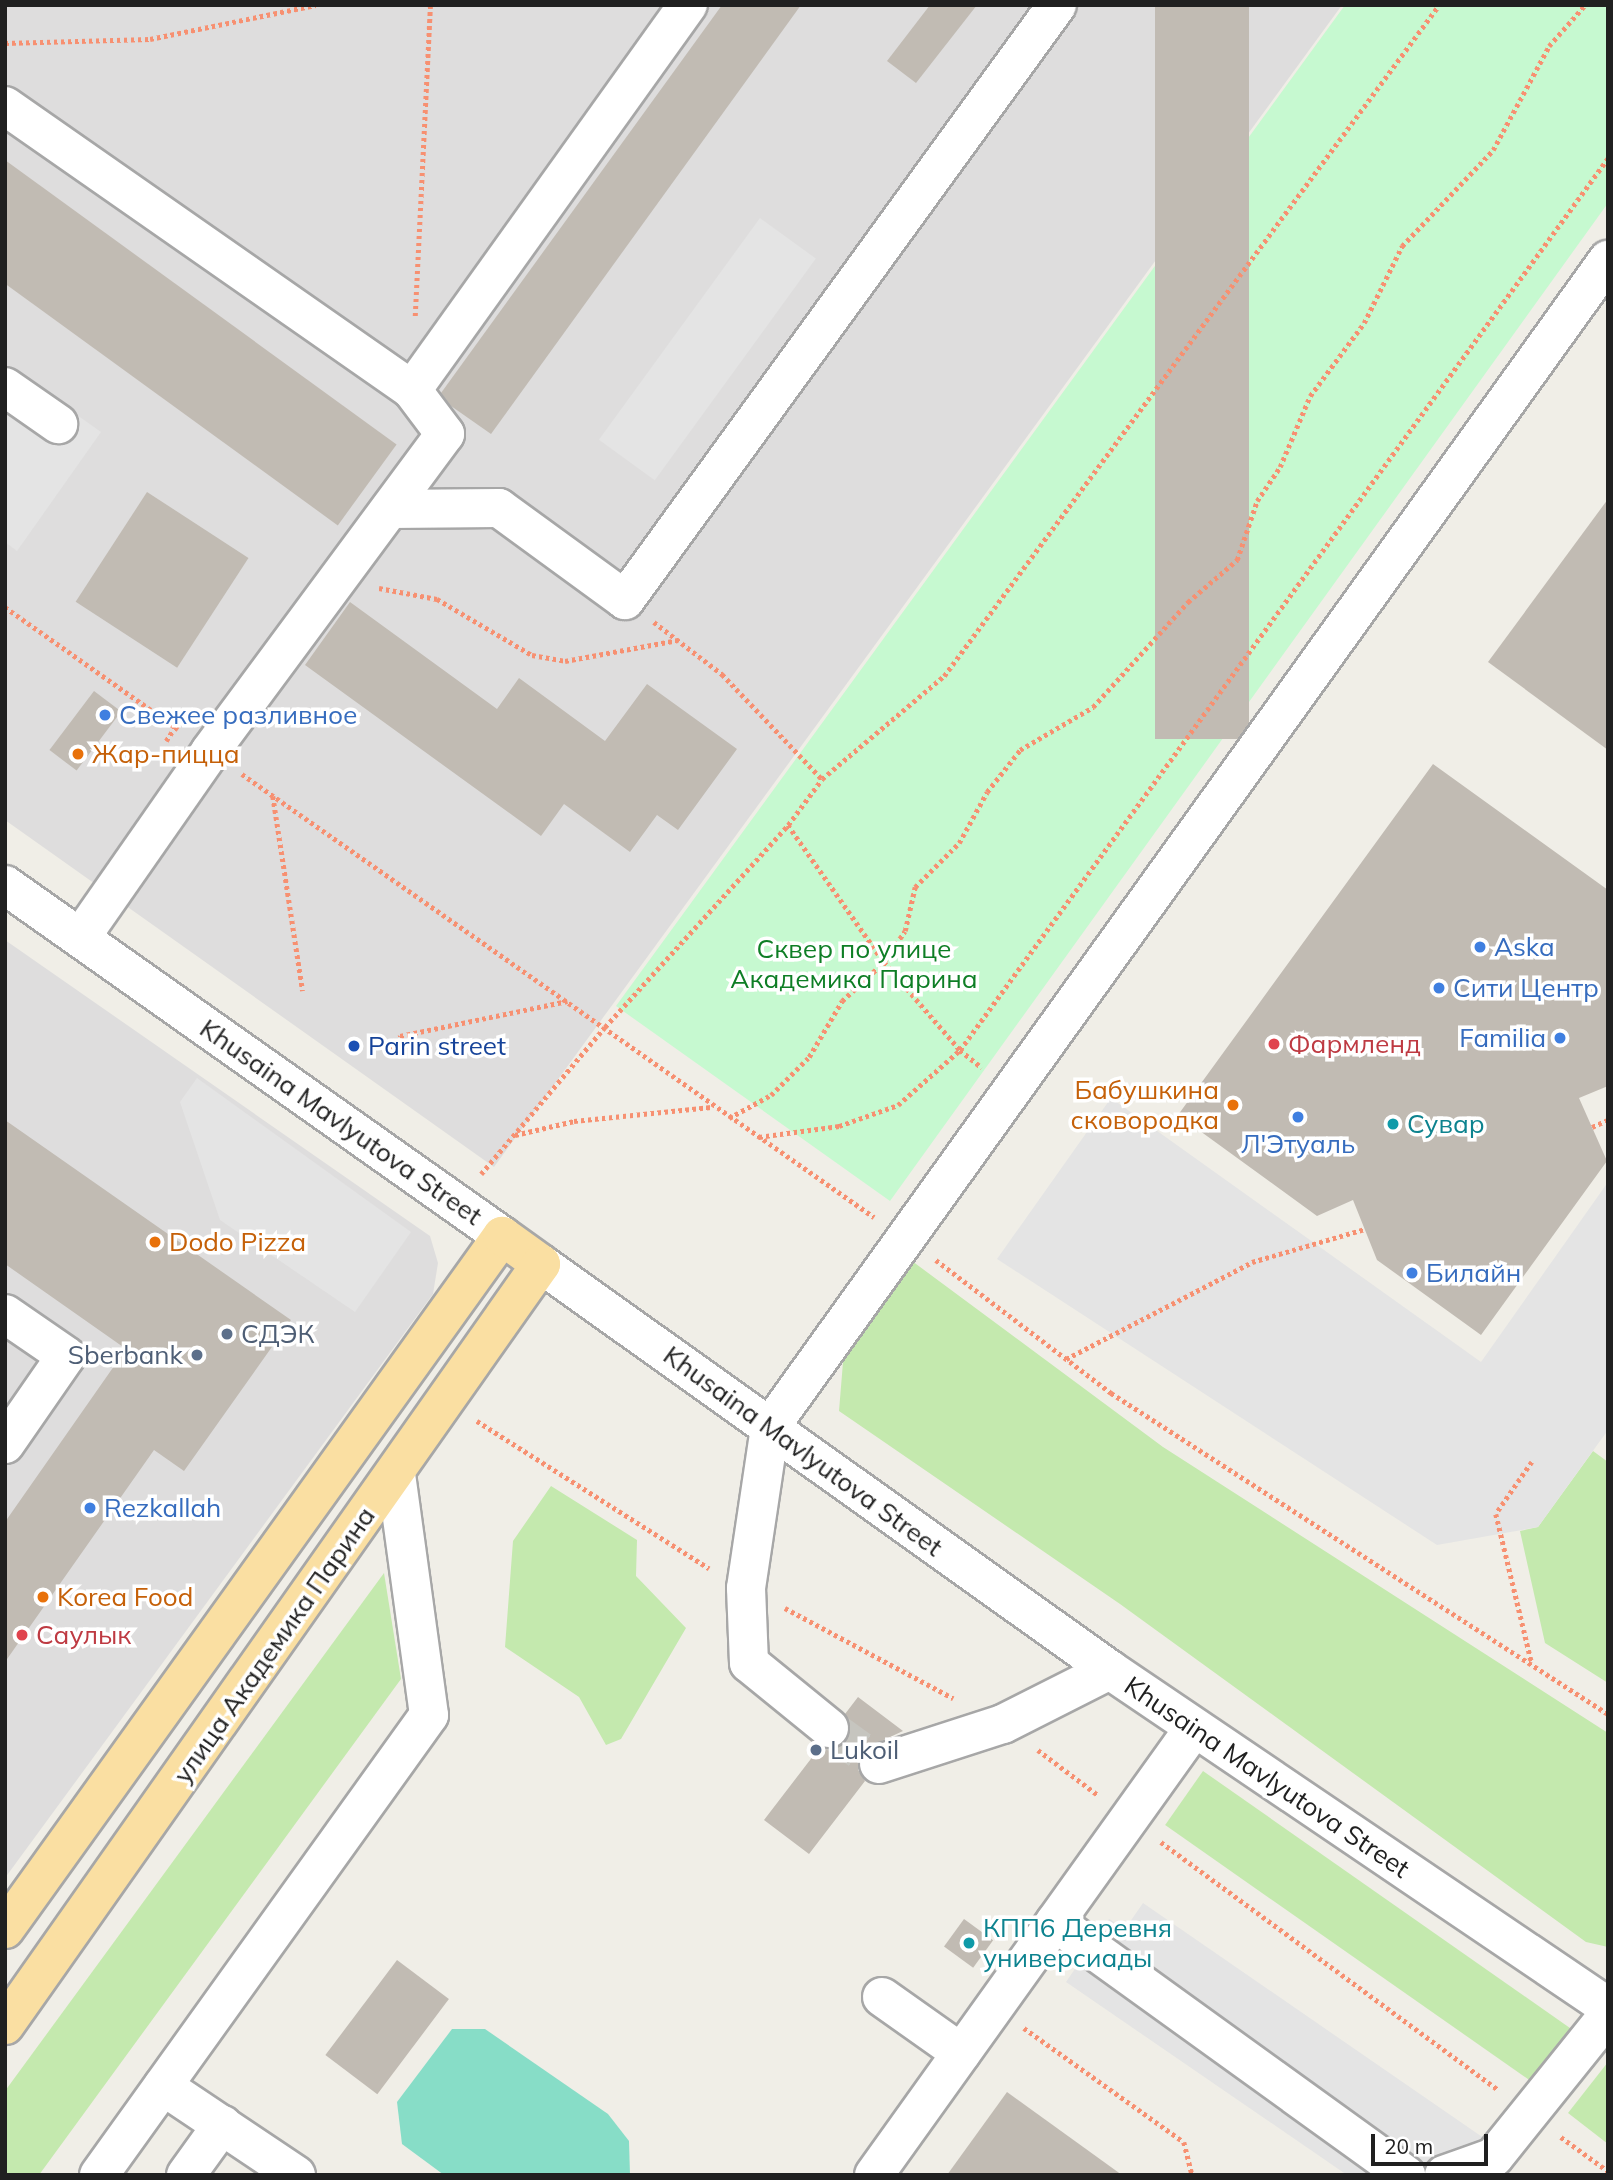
<!DOCTYPE html>
<meta charset="utf-8">
<style>
body{margin:0}
#map{position:relative;width:1613px;height:2180px;overflow:hidden;background:#f0eee7;font-family:Mulish,sans-serif}
div>[style]{position:absolute}
.residential>*{inset:0;background:#dedddd}
.grass>*{inset:0;background:#c4e9ae;transform-origin:0 0}
.park>*{inset:0;background:#c6f9d0}
.pitch>*{inset:0;background:#87ddc7}
.parking>*{inset:0;background:#e4e4e4;transform-origin:0 0}
.building>*{inset:0;background:#c1bbb3;transform-origin:0 0}
.minor-tunnel>*{height:38px;margin-top:-19px;transform-origin:0;background:repeating-linear-gradient(90deg,#c6c5bf 0 38px,transparent 0 57px)}
.path>*{height:4.5px;margin-top:-2.25px;transform-origin:0;background:repeating-linear-gradient(90deg,#f79071 0 3.5px,transparent 0 7px)}
.roads{filter:drop-shadow(2px 0 #a7a7a7) drop-shadow(-2px 0 #a7a7a7) drop-shadow(0 2px #a7a7a7) drop-shadow(0 -2px #a7a7a7)}
.minor>*{height:38px;margin:-19px;padding:0 19px;transform-origin:19px;border-radius:19px;background:#fff}
.major>*{height:38px;margin:-19px;padding:0 19px;transform-origin:19px;border-radius:19px;background:#fadfa2}
.dots>*{width:19px;height:19px;translate:-50% -50%;box-sizing:border-box;border:4px solid #fff;border-radius:50%}
span{translate:-50% -50%;white-space:nowrap;text-align:center;line-height:1.15;-webkit-text-stroke:7px #fff;paint-order:stroke}
.shop-label{font-size:26px;color:#366cbe}
.left{translate:0 -50%;text-align:left}
.right{translate:-100% -50%;text-align:right}
.food-label{font-size:26px;color:#c56008}
.park-label{font-size:26px;color:#0e7e25}
.health-label{font-size:26px;color:#be3a42}
.transit-label{font-size:26px;color:#164399}
.street-label{font-size:26px;color:#202020}
.culture-label{font-size:26px;color:#0d838f}
.service-label{font-size:26px;color:#4e5e75}
.frame{position:absolute;inset:0;border:7px solid #202020;pointer-events:none}
.scale{position:absolute;left:1371px;top:2134px;width:117px;height:32px;box-sizing:border-box;border:4px solid #202020;border-top:0;padding-left:9px;font-size:21px;line-height:24px;white-space:nowrap;color:#202020;-webkit-text-stroke:5px #fff;paint-order:stroke}
</style>
<div id="map">
<div class="residential">
<div style="clip-path:polygon(5px 5px,1342px 5px,494px 1167px,5px 820px)"></div>
<div style="clip-path:polygon(5px 940px,430px 1236px,438px 1263px,433px 1294px,5px 1878px)"></div>
</div>
<div class="grass">
<div style="clip-path:polygon(912px 1261px,1163px 1447px,1608px 1733px,1608px 1947px,1586px 1942px,1120px 1604px,839px 1411px,844px 1350px)"></div>
<div style="clip-path:polygon(1593px 1451px,1608px 1462px,1608px 1683px,1545px 1643px,1520px 1531px,1538px 1527px)"></div>
<div style="clip-path:polygon(551px 1486px,637px 1540px,636px 1576px,686px 1628px,621px 1739px,606px 1745px,579px 1697px,505px 1647px,513px 1541px)"></div>
<div style="clip-path:polygon(384px 1573px,401px 1679px,39px 2175px,5px 2175px,5px 2091px)"></div>
<div style="left:1203px;top:1771px;width:458px;height:66px;rotate:35deg"></div>
<div style="clip-path:polygon(1608px 2062px,1608px 2144px,1568px 2113px)"></div>
</div>
<div class="park">
<div style="clip-path:polygon(1345px 5px,1608px 5px,1608px 203px,890px 1201px,616px 1006px)"></div>
</div>
<div class="pitch">
<div style="clip-path:polygon(452px 2029px,485px 2029px,608px 2114px,629px 2141px,630px 2175px,444px 2175px,402px 2144px,397px 2102px)"></div>
</div>
<div class="parking">
<div style="left:760px;top:218px;width:69px;height:274px;rotate:36deg"></div>
<div style="clip-path:polygon(19px 374px,101px 432px,17px 551px,5px 542px,5px 394px)"></div>
<div style="clip-path:polygon(197px 1078px,411px 1232px,355px 1312px,220px 1220px,180px 1102px)"></div>
<div style="clip-path:polygon(1111px 1098px,1481px 1362px,1608px 1182px,1608px 1430px,1538px 1527px,1437px 1545px,997px 1259px)"></div>
<div style="clip-path:polygon(1143px 1903px,1491px 2143px,1469px 2175px,1347px 2175px,1066px 1982px,1109px 1919px,1125px 1929px)"></div>
</div>
<div class="building">
<div style="clip-path:polygon(722px 5px,801px 5px,491px 434px,451px 406px,441px 393px)"></div>
<div style="clip-path:polygon(930px 5px,977px 5px,916px 83px,887px 61px)"></div>
<div style="left:1155px;top:5px;width:94px;height:734px"></div>
<div style="left:5px;top:160px;width:484px;height:100px;rotate:36deg"></div>
<div style="left:147px;top:492px;width:121px;height:131px;rotate:33deg"></div>
<div style="clip-path:polygon(1608px 499px,1608px 750px,1488px 662px)"></div>
<div style="clip-path:polygon(350px 602px,497px 709px,519px 678px,605px 741px,647px 684px,737px 749px,678px 830px,657px 815px,630px 852px,564px 804px,541px 836px,305px 665px)"></div>
<div style="left:94px;top:691px;width:34px;height:74px;rotate:37deg"></div>
<div style="clip-path:polygon(1433px 764px,1608px 890px,1608px 1086px,1579px 1098px,1607px 1161px,1481px 1335px,1377px 1260px,1353px 1200px,1317px 1216px,1178px 1115px)"></div>
<div style="clip-path:polygon(5px 1120px,291px 1320px,184px 1471px,154px 1450px,5px 1662px,5px 1522px,126px 1349px,5px 1264px)"></div>
<div style="clip-path:polygon(858px 1697px,903px 1731px,862px 1750px,858px 1770px,865px 1781px,809px 1854px,764px 1820px,820px 1747px,836px 1749px,846px 1741px,851px 1731px,845px 1714px)"></div>
<div style="left:964px;top:1919px;width:36px;height:34px;rotate:36deg"></div>
<div style="left:397px;top:1960px;width:65px;height:119px;rotate:37deg"></div>
<div style="clip-path:polygon(1007px 2092px,1122px 2175px,947px 2175px)"></div>
</div>
<div class="minor-tunnel">
<div style="left:829px;top:1728px;width:62px;rotate:35.8deg"></div>
</div>
<div class="path">
<div style="left:5px;top:43px;width:145px;rotate:-1.6deg"></div>
<div style="left:150px;top:39px;width:169px;rotate:-11.6deg"></div>
<div style="left:415px;top:316px;width:311px;rotate:-87.2deg"></div>
<div style="left:379px;top:588px;width:59px;rotate:10.7deg"></div>
<div style="left:437px;top:599px;width:110px;rotate:30.5deg"></div>
<div style="left:532px;top:655px;width:34px;rotate:10deg"></div>
<div style="left:565px;top:661px;width:115px;rotate:-10.5deg"></div>
<div style="left:5px;top:607px;width:212px;rotate:35.2deg"></div>
<div style="left:654px;top:622px;width:86px;rotate:37.4deg"></div>
<div style="left:722px;top:674px;width:145px;rotate:46.4deg"></div>
<div style="left:166px;top:741px;width:17px;rotate:-57deg"></div>
<div style="left:242px;top:774px;width:772px;rotate:35.03deg"></div>
<div style="left:273px;top:796px;width:197px;rotate:81.3deg"></div>
<div style="left:788px;top:825px;width:167px;rotate:55deg"></div>
<div style="left:884px;top:962px;width:116px;rotate:49.2deg"></div>
<div style="left:960px;top:1050px;width:28px;rotate:39deg"></div>
<div style="left:387px;top:1054px;width:22px;rotate:-54deg"></div>
<div style="left:400px;top:1036px;width:171px;rotate:-11.8deg"></div>
<div style="left:729px;top:1118px;width:48px;rotate:-28.7deg"></div>
<div style="left:771px;top:1095px;width:54px;rotate:-45deg"></div>
<div style="left:809px;top:1057px;width:65px;rotate:-59.5deg"></div>
<div style="left:842px;top:1001px;width:57px;rotate:-42.9deg"></div>
<div style="left:884px;top:962px;width:37px;rotate:-56deg"></div>
<div style="left:905px;top:931px;width:45px;rotate:-77.2deg"></div>
<div style="left:915px;top:887px;width:62px;rotate:-45deg"></div>
<div style="left:959px;top:843px;width:58px;rotate:-61.2deg"></div>
<div style="left:987px;top:792px;width:53px;rotate:-51.8deg"></div>
<div style="left:1020px;top:750px;width:85px;rotate:-30.5deg"></div>
<div style="left:1093px;top:707px;width:142px;rotate:-47.9deg"></div>
<div style="left:1188px;top:602px;width:65px;rotate:-40.6deg"></div>
<div style="left:1237px;top:560px;width:62px;rotate:-71.3deg"></div>
<div style="left:1257px;top:501px;width:41px;rotate:-55.9deg"></div>
<div style="left:1280px;top:467px;width:77px;rotate:-67.1deg"></div>
<div style="left:1310px;top:396px;width:91px;rotate:-53.5deg"></div>
<div style="left:1364px;top:323px;width:86px;rotate:-63.7deg"></div>
<div style="left:1402px;top:246px;width:132px;rotate:-46.5deg"></div>
<div style="left:1493px;top:150px;width:118px;rotate:-61.7deg"></div>
<div style="left:1549px;top:46px;width:55px;rotate:-48.7deg"></div>
<div style="left:1592px;top:1127px;width:17px;rotate:-24deg"></div>
<div style="left:515px;top:1135px;width:61px;rotate:-13.3deg"></div>
<div style="left:574px;top:1121px;width:138px;rotate:-5.8deg"></div>
<div style="left:759px;top:1137px;width:81px;rotate:-7.8deg"></div>
<div style="left:839px;top:1126px;width:63px;rotate:-19.6deg"></div>
<div style="left:898px;top:1105px;width:83px;rotate:-41.6deg"></div>
<div style="left:960px;top:1050px;width:1103px;rotate:-54deg"></div>
<div style="left:481px;top:1174px;width:192px;rotate:-49.9deg"></div>
<div style="left:605px;top:1027px;width:273px;rotate:-47.8deg"></div>
<div style="left:788px;top:825px;width:57px;rotate:-53.5deg"></div>
<div style="left:822px;top:779px;width:160px;rotate:-40.2deg"></div>
<div style="left:944px;top:676px;width:834px;rotate:-53.58deg"></div>
<div style="left:936px;top:1260px;width:220px;rotate:37.2deg"></div>
<div style="left:1111px;top:1393px;width:592px;rotate:32.86deg"></div>
<div style="left:1066px;top:1359px;width:210px;rotate:-27.5deg"></div>
<div style="left:1252px;top:1262px;width:118px;rotate:-16.3deg"></div>
<div style="left:477px;top:1421px;width:275px;rotate:32.4deg"></div>
<div style="left:1532px;top:1462px;width:63px;rotate:124.7deg"></div>
<div style="left:1496px;top:1514px;width:154px;rotate:76.5deg"></div>
<div style="left:785px;top:1608px;width:191px;rotate:28.2deg"></div>
<div style="left:1038px;top:1750px;width:75px;rotate:36.9deg"></div>
<div style="left:1161px;top:1842px;width:418px;rotate:36.3deg"></div>
<div style="left:1024px;top:2028px;width:196px;rotate:35.5deg"></div>
<div style="left:1184px;top:2142px;width:34px;rotate:76deg"></div>
<div style="left:1561px;top:2137px;width:58px;rotate:35.9deg"></div>
</div>
<div class="roads">
<div class="minor">
<div style="left:5px;top:106px;width:496px;rotate:34.9deg"></div>
<div style="left:412px;top:390px;width:55px;rotate:53.1deg"></div>
<div style="left:445px;top:434px;width:395px;rotate:126.5deg"></div>
<div style="left:210px;top:752px;width:226px;rotate:124.9deg"></div>
<div style="left:5px;top:387px;width:65px;rotate:34.9deg"></div>
<div style="left:412px;top:390px;width:474px;rotate:-54.4deg"></div>
<div style="left:390px;top:509px;width:109px;rotate:-0.5deg"></div>
<div style="left:499px;top:508px;width:156px;rotate:36.1deg"></div>
<div style="left:625px;top:600px;width:735px;rotate:-54.02deg"></div>
<div style="left:5px;top:885px;width:608px;rotate:35.23deg"></div>
<div style="left:541px;top:1264px;width:699px;rotate:35.51deg"></div>
<div style="left:1110px;top:1670px;width:601px;rotate:34.09deg"></div>
<div style="left:5px;top:1314px;width:74px;rotate:34.5deg"></div>
<div style="left:66px;top:1356px;width:107px;rotate:124.7deg"></div>
<div style="left:829px;top:1728px;width:103px;rotate:-140.9deg"></div>
<div style="left:749px;top:1663px;width:75px;rotate:-92.3deg"></div>
<div style="left:746px;top:1588px;width:163px;rotate:-81.5deg"></div>
<div style="left:770px;top:1427px;width:1437px;rotate:-54.32deg"></div>
<div style="left:879px;top:1764px;width:130px;rotate:-17.9deg"></div>
<div style="left:1003px;top:1724px;width:120px;rotate:-26.8deg"></div>
<div style="left:1055px;top:1922px;width:433px;rotate:35.8deg"></div>
<div style="left:882px;top:1997px;width:97px;rotate:35.3deg"></div>
<div style="left:163px;top:2086px;width:160px;rotate:33.8deg"></div>
<div style="left:99px;top:2175px;width:566px;rotate:-54.34deg"></div>
<div style="left:429px;top:1715px;width:244px;rotate:-97.8deg"></div>
<div style="left:186px;top:2175px;width:62px;rotate:-54.2deg"></div>
<div style="left:874px;top:2175px;width:550px;rotate:-54.4deg"></div>
<div style="left:1444px;top:2175px;width:53px;rotate:-19.8deg"></div>
<div style="left:1494px;top:2157px;width:182px;rotate:-51.2deg"></div>
</div>
<div class="major">
<div style="left:5px;top:1929px;width:853px;rotate:-54.35deg"></div>
<div style="left:502px;top:1236px;width:48px;rotate:35.7deg"></div>
<div style="left:541px;top:1264px;width:931px;rotate:125.16deg"></div>
</div>
</div>
<div class="dots">
<div style="left:105px;top:715px;background:#3f7fe0"></div>
<div style="left:78px;top:754px;background:#e8710a"></div>
<div style="left:1480px;top:947px;background:#3f7fe0"></div>
<div style="left:1439px;top:988px;background:#3f7fe0"></div>
<div style="left:1560px;top:1038px;background:#3f7fe0"></div>
<div style="left:1274px;top:1044px;background:#e0444e"></div>
<div style="left:354px;top:1046px;background:#1a4fb4"></div>
<div style="left:1233px;top:1105px;background:#e8710a"></div>
<div style="left:1298px;top:1117px;background:#3f7fe0"></div>
<div style="left:1393px;top:1124px;background:#0f9aa8"></div>
<div style="left:155px;top:1242px;background:#e8710a"></div>
<div style="left:1412px;top:1273px;background:#3f7fe0"></div>
<div style="left:227px;top:1334px;background:#5c6f8a"></div>
<div style="left:197px;top:1355px;background:#5c6f8a"></div>
<div style="left:90px;top:1508px;background:#3f7fe0"></div>
<div style="left:43px;top:1597px;background:#e8710a"></div>
<div style="left:22px;top:1635px;background:#e0444e"></div>
<div style="left:816px;top:1750px;background:#5c6f8a"></div>
<div style="left:969px;top:1943px;background:#0f9aa8"></div>
</div>
<div class="shop-label">
<span class="left" style="left:119px;top:715px">Свежее разливное</span>
<span class="left" style="left:1494px;top:947px">Aska</span>
<span class="left" style="left:1453px;top:988px">Сити Центр</span>
<span class="right" style="left:1546px;top:1038px">Familia</span>
<span style="left:1298px;top:1144px">Л'Этуаль</span>
<span class="left" style="left:1426px;top:1273px">Билайн</span>
<span class="left" style="left:104px;top:1508px">Rezkallah</span>
</div>
<div class="food-label">
<span class="left" style="left:92px;top:754px">Жар-пицца</span>
<span class="right" style="left:1219px;top:1105px">Бабушкина<br>сковородка</span>
<span class="left" style="left:169px;top:1242px">Dodo Pizza</span>
<span class="left" style="left:57px;top:1597px">Korea Food</span>
</div>
<div class="park-label">
<span style="left:854px;top:964px">Сквер по улице<br>Академика Парина</span>
</div>
<div class="health-label">
<span class="left" style="left:1288px;top:1044px">Фармленд</span>
<span class="left" style="left:36px;top:1635px">Саулык</span>
</div>
<div class="transit-label">
<span class="left" style="left:368px;top:1046px">Parin street</span>
</div>
<div class="street-label">
<span style="left:341px;top:1122px;rotate:35deg">Khusaina Mavlyutova Street</span>
<span style="left:803px;top:1451px;rotate:36deg">Khusaina Mavlyutova Street</span>
<span style="left:274px;top:1645px;rotate:-55deg">улица Академика Парина</span>
<span style="left:1267px;top:1777px;rotate:34deg">Khusaina Mavlyutova Street</span>
</div>
<div class="culture-label">
<span class="left" style="left:1407px;top:1124px">Сувар</span>
<span class="left" style="left:983px;top:1943px">КПП6 Деревня<br>универсиады</span>
</div>
<div class="service-label">
<span class="left" style="left:241px;top:1334px">СДЭК</span>
<span class="right" style="left:183px;top:1355px">Sberbank</span>
<span class="left" style="left:830px;top:1750px">Lukoil</span>
</div>
<div class="frame"></div>
<div class="scale">20 m</div>
</div>
